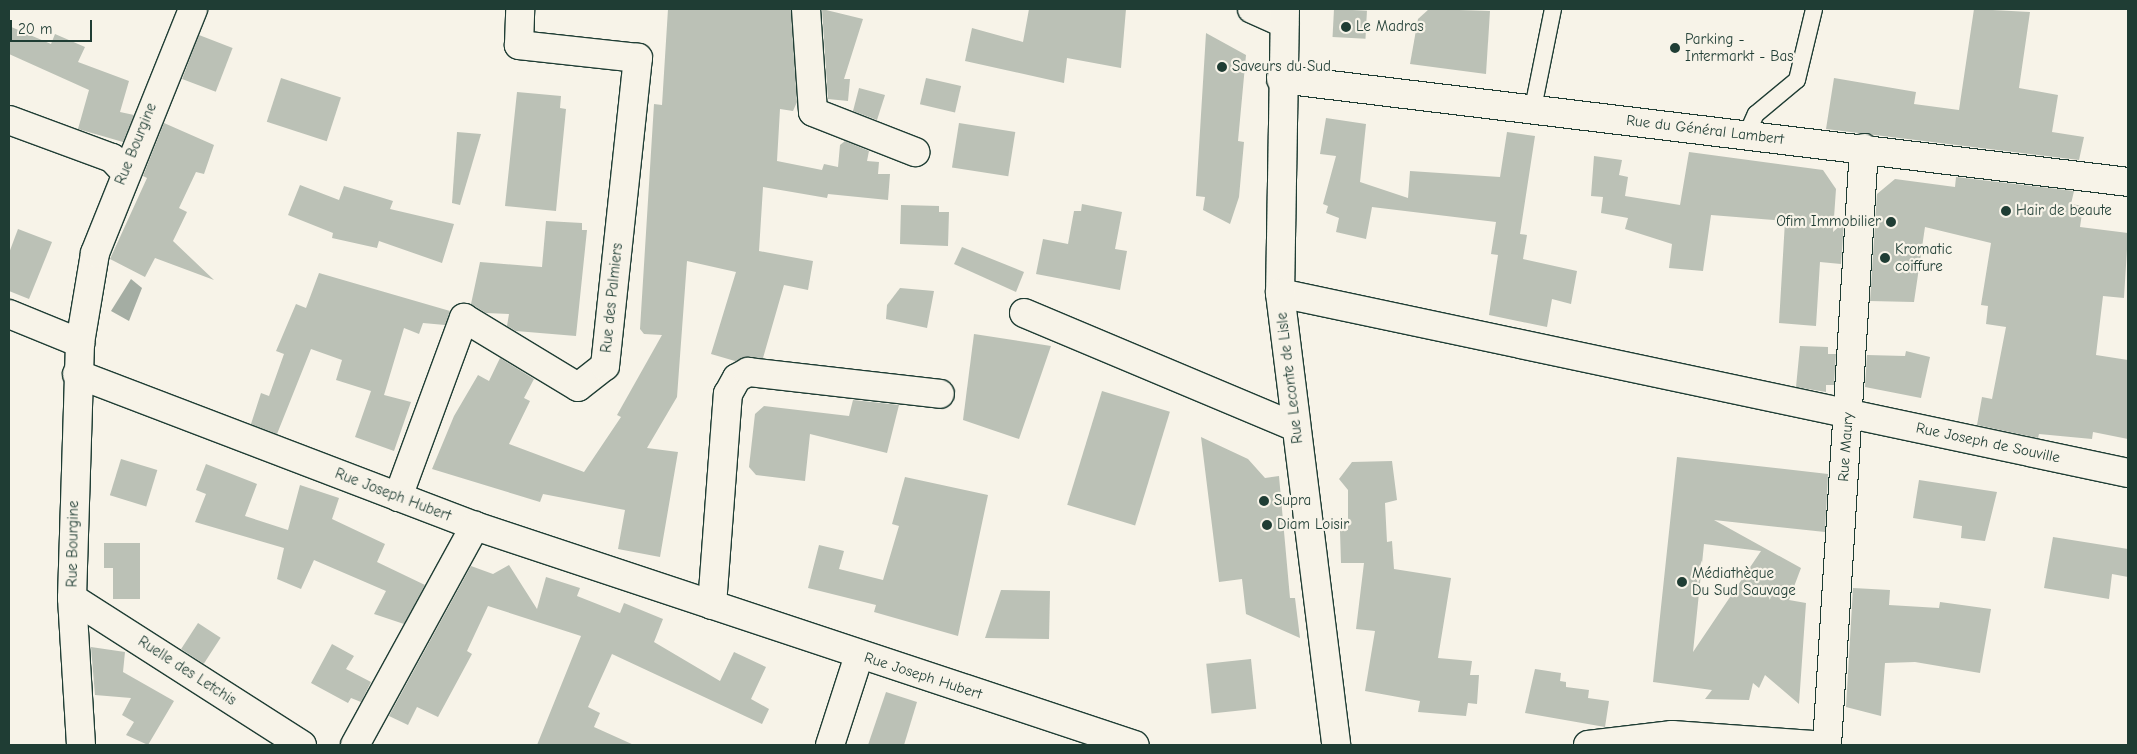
<!DOCTYPE html>
<meta charset="utf-8">
<style>
body{margin:0}
#map{position:relative;width:2137px;height:754px;overflow:hidden;background:#f7f3e8;font-family:"Comic Neue",sans-serif}
div>[style]{position:absolute}
.water>*{inset:0;background:#a4ada3}
.building>*{inset:0;background:#bbc1b6;transform-origin:0 0}
.roads{filter:drop-shadow(1px 0 #1f3d34) drop-shadow(-1px 0 #1f3d34) drop-shadow(0 1px #1f3d34) drop-shadow(0 -1px #1f3d34)}
.service>*{height:16px;margin:-8px;padding:0 8px;transform-origin:8px;border-radius:8px;background:#f7f3e8}
.minor>*{height:28px;margin:-14px;padding:0 14px;transform-origin:14px;border-radius:14px;background:#f7f3e8}
.tertiary>*{height:28px;margin:-14px;padding:0 14px;transform-origin:14px;border-radius:14px;background:#f7f3e8}
.primary>*{height:28px;margin:-14px;padding:0 14px;transform-origin:14px;border-radius:14px;background:#f7f3e8}
.dots>*{width:14px;height:14px;translate:-50% -50%;box-sizing:border-box;border:2px solid #f7f3e8;border-radius:50%}
span{translate:-50% -50%;white-space:nowrap;text-align:center;line-height:1.15;-webkit-text-stroke:4.5px #f7f3e8;paint-order:stroke}
.poi-label{font-size:15px;color:#1f3d34}
.left{translate:0 -50%;text-align:left}
.right{translate:-100% -50%;text-align:right}
.street-label{font-size:15px;color:#1f3d34}
.frame{position:absolute;inset:0;border:10px solid #1f3d34;pointer-events:none}
.scale{position:absolute;left:10px;top:20px;width:82px;height:22px;box-sizing:border-box;border:2px solid #1f3d34;border-top:0;padding-left:6px;font-size:15px;line-height:18px;white-space:nowrap;color:#1f3d34;-webkit-text-stroke:4px #f7f3e8;paint-order:stroke}
</style>
<div id="map">
<div class="water">
<div style="clip-path:polygon(131px 279px,142px 288px,129px 321px,111px 311px)"></div>
</div>
<div class="building">
<div style="clip-path:polygon(668px 9px,791px 9px,797px 102px,793px 111px,780px 109px,777px 161px,822px 170px,824px 164px,838px 167px,840px 145px,845px 141px,869px 151px,867px 161px,879px 162px,878px 174px,890px 174px,888px 200px,828px 194px,827px 198px,763px 187px,759px 251px,813px 261px,808px 290px,784px 285px,763px 358px,735px 361px,711px 354px,736px 272px,687px 261px,677px 397px,647px 448px,678px 452px,660px 557px,618px 549px,625px 510px,543px 494px,540px 502px,432px 469px,454px 416px,478px 375px,489px 381px,500px 358px,534px 379px,524px 398px,530px 401px,509px 444px,584px 472px,621px 417px,617px 415px,662px 335px,644px 334px,640px 329px,654px 104px,662px 105px)"></div>
<div style="clip-path:polygon(822px 9px,863px 19px,844px 79px,850px 79px,848px 101px,828px 99px)"></div>
<div style="clip-path:polygon(1029px 9px,1126px 9px,1121px 68px,1067px 58px,1064px 83px,965px 61px,972px 28px,1023px 42px)"></div>
<div style="left:1334px;top:9px;width:33px;height:28px;rotate:3deg"></div>
<div style="clip-path:polygon(1429px 9px,1490px 11px,1486px 74px,1410px 64px,1418px 19px)"></div>
<div style="clip-path:polygon(1974px 9px,2030px 12px,2019px 88px,2058px 95px,2052px 132px,2084px 137px,2079px 160px,1826px 129px,1834px 78px,1916px 92px,1914px 104px,1959px 110px)"></div>
<div style="clip-path:polygon(9px 26px,51px 44px,55px 34px,85px 47px,78px 62px,129px 81px,120px 112px,134px 115px,123px 142px,78px 129px,89px 90px,9px 54px)"></div>
<div style="clip-path:polygon(1206px 33px,1246px 55px,1238px 141px,1244px 142px,1239px 197px,1230px 224px,1203px 210px,1205px 197px,1196px 196px)"></div>
<div style="left:199px;top:35px;width:36px;height:47px;rotate:21deg"></div>
<div style="left:281px;top:78px;width:63px;height:46px;rotate:18deg"></div>
<div style="left:926px;top:78px;width:36px;height:27px;rotate:13deg"></div>
<div style="clip-path:polygon(859px 88px,885px 95px,877px 120px,853px 111px)"></div>
<div style="clip-path:polygon(517px 92px,561px 96px,560px 108px,566px 109px,556px 211px,505px 206px)"></div>
<div style="clip-path:polygon(1326px 118px,1366px 124px,1360px 182px,1408px 198px,1410px 171px,1500px 177px,1507px 132px,1535px 136px,1520px 234px,1527px 235px,1523px 259px,1577px 271px,1571px 304px,1552px 299px,1547px 327px,1489px 315px,1498px 255px,1491px 254px,1496px 222px,1372px 207px,1366px 239px,1336px 232px,1339px 218px,1326px 213px,1328px 206px,1323px 204px,1336px 156px,1320px 154px)"></div>
<div style="clip-path:polygon(164px 123px,214px 145px,204px 174px,196px 172px,179px 208px,187px 212px,173px 241px,214px 280px,155px 258px,145px 277px,110px 259px,147px 178px,143px 176px)"></div>
<div style="left:959px;top:123px;width:57px;height:45px;rotate:9deg"></div>
<div style="clip-path:polygon(457px 132px,481px 134px,460px 205px,452px 203px)"></div>
<div style="clip-path:polygon(1689px 152px,1823px 170px,1836px 189px,1833px 232px,1844px 222px,1841px 264px,1820px 262px,1816px 326px,1779px 323px,1785px 221px,1711px 215px,1703px 271px,1669px 268px,1672px 244px,1625px 229px,1628px 218px,1601px 213px,1603px 197px,1591px 196px,1594px 156px,1622px 160px,1619px 175px,1628px 177px,1625px 196px,1680px 205px)"></div>
<div style="clip-path:polygon(1956px 177px,2074px 191px,2071px 204px,2083px 206px,2080px 227px,2128px 233px,2124px 298px,2103px 296px,2096px 355px,2128px 360px,2128px 439px,2093px 432px,2092px 439px,2039px 434px,2038px 438px,1977px 425px,1982px 397px,1992px 399px,2006px 327px,1986px 324px,1988px 306px,1981px 305px,1991px 243px,1925px 227px,1914px 302px,1870px 301px,1877px 194px,1895px 179px,1955px 187px)"></div>
<div style="clip-path:polygon(300px 185px,339px 200px,344px 186px,393px 201px,390px 209px,454px 224px,442px 263px,379px 241px,377px 248px,332px 238px,333px 233px,288px 215px)"></div>
<div style="clip-path:polygon(1082px 204px,1122px 212px,1115px 249px,1127px 251px,1120px 290px,1036px 274px,1043px 239px,1068px 244px,1074px 211px,1081px 211px)"></div>
<div style="clip-path:polygon(901px 205px,939px 206px,939px 212px,949px 212px,948px 246px,900px 244px)"></div>
<div style="clip-path:polygon(546px 221px,582px 223px,582px 230px,587px 230px,576px 336px,516px 331px,507px 326px,509px 314px,486px 313px,471px 304px,480px 262px,542px 267px)"></div>
<div style="clip-path:polygon(18px 229px,52px 242px,29px 299px,9px 291px,9px 253px)"></div>
<div style="clip-path:polygon(962px 247px,1024px 272px,1016px 292px,954px 264px)"></div>
<div style="clip-path:polygon(319px 273px,450px 311px,445px 325px,423px 323px,419px 334px,404px 328px,384px 395px,411px 402px,394px 451px,355px 437px,371px 391px,336px 380px,342px 360px,311px 349px,277px 434px,251px 424px,261px 393px,269px 396px,284px 354px,276px 351px,296px 304px,306px 308px)"></div>
<div style="clip-path:polygon(900px 288px,934px 291px,927px 328px,886px 319px,887px 305px)"></div>
<div style="clip-path:polygon(974px 334px,1051px 346px,1019px 439px,963px 420px)"></div>
<div style="clip-path:polygon(1800px 346px,1828px 347px,1828px 354px,1836px 354px,1834px 385px,1826px 385px,1826px 392px,1796px 387px)"></div>
<div style="clip-path:polygon(1906px 351px,1930px 357px,1921px 398px,1865px 387px,1867px 355px,1905px 356px)"></div>
<div style="left:1102px;top:391px;width:71px;height:119px;rotate:17deg"></div>
<div style="clip-path:polygon(853px 400px,899px 405px,887px 453px,810px 434px,805px 481px,756px 475px,749px 467px,755px 414px,764px 406px,849px 416px)"></div>
<div style="clip-path:polygon(1201px 437px,1248px 459px,1265px 478px,1279px 476px,1290px 598px,1295px 598px,1300px 638px,1246px 614px,1242px 579px,1219px 582px)"></div>
<div style="clip-path:polygon(evenodd,1677px 457px,1828px 474px,1825px 532px,1714px 520px,1801px 568px,1789px 600px,1806px 603px,1799px 704px,1765px 675px,1759px 688px,1753px 683px,1749px 700px,1705px 699px,1712px 690px,1653px 682px,1677px 457px,1704px 544px,1761px 551px,1693px 652px,1704px 544px)"></div>
<div style="left:121px;top:459px;width:38px;height:38px;rotate:17deg"></div>
<div style="clip-path:polygon(1392px 461px,1397px 500px,1385px 503px,1387px 542px,1392px 541px,1394px 569px,1451px 578px,1438px 658px,1472px 661px,1470px 675px,1479px 675px,1477px 704px,1468px 703px,1466px 716px,1418px 712px,1420px 701px,1365px 691px,1375px 631px,1356px 629px,1364px 563px,1341px 563px,1340px 531px,1348px 530px,1348px 490px,1339px 479px,1352px 462px)"></div>
<div style="clip-path:polygon(206px 464px,257px 484px,245px 516px,288px 530px,300px 485px,339px 498px,332px 519px,385px 544px,377px 562px,425px 585px,404px 624px,374px 614px,386px 591px,314px 560px,301px 589px,277px 579px,284px 548px,195px 522px,206px 494px,196px 490px)"></div>
<div style="clip-path:polygon(905px 477px,988px 495px,958px 636px,874px 612px,876px 605px,808px 588px,819px 545px,844px 551px,839px 569px,883px 580px,899px 526px,892px 524px)"></div>
<div style="clip-path:polygon(1919px 480px,1997px 492px,1985px 541px,1961px 538px,1962px 526px,1913px 518px)"></div>
<div style="clip-path:polygon(2053px 537px,2128px 549px,2128px 577px,2112px 574px,2109px 599px,2044px 588px)"></div>
<div style="clip-path:polygon(104px 543px,140px 543px,140px 599px,113px 599px,113px 568px,104px 568px)"></div>
<div style="clip-path:polygon(509px 565px,537px 609px,546px 577px,580px 588px,577px 596px,620px 613px,624px 603px,663px 619px,654px 642px,720px 681px,734px 652px,766px 667px,751px 699px,769px 709px,762px 724px,612px 654px,588px 707px,600px 713px,594px 727px,634px 745px,537px 745px,581px 636px,488px 606px,467px 651px,472px 654px,438px 717px,417px 707px,408px 725px,389px 716px,471px 566px,493px 574px)"></div>
<div style="clip-path:polygon(1853px 588px,1890px 590px,1889px 605px,1939px 608px,1940px 602px,1991px 609px,1980px 673px,1915px 662px,1885px 663px,1881px 716px,1846px 707px)"></div>
<div style="clip-path:polygon(1001px 590px,1050px 591px,1049px 639px,985px 638px)"></div>
<div style="left:198px;top:623px;width:27px;height:31px;rotate:33deg"></div>
<div style="clip-path:polygon(332px 644px,354px 656px,346px 669px,371px 682px,361px 702px,351px 698px,348px 703px,311px 683px)"></div>
<div style="clip-path:polygon(91px 647px,125px 652px,123px 672px,174px 701px,148px 745px,126px 735px,134px 722px,122px 715px,131px 698px,95px 695px)"></div>
<div style="left:1251px;top:659px;width:50px;height:45px;rotate:84deg"></div>
<div style="clip-path:polygon(1535px 669px,1561px 673px,1560px 681px,1566px 682px,1566px 687px,1589px 690px,1588px 698px,1609px 701px,1605px 727px,1525px 713px)"></div>
<div style="clip-path:polygon(886px 692px,917px 702px,904px 745px,868px 745px)"></div>
</div>
<div class="roads">
<div class="service">
<div style="left:1533px;top:108px;width:101px;rotate:-78.6deg"></div>
<div style="left:1746px;top:136px;width:24px;rotate:-66deg"></div>
<div style="left:1756px;top:114px;width:53px;rotate:-39.7deg"></div>
<div style="left:1797px;top:80px;width:73px;rotate:-76.5deg"></div>
</div>
<div class="minor">
<div style="left:806px;top:9px;width:103px;rotate:86.1deg"></div>
<div style="left:813px;top:112px;width:110px;rotate:21.4deg"></div>
<div style="left:1252px;top:9px;width:35px;rotate:24deg"></div>
<div style="left:9px;top:120px;width:110px;rotate:20.3deg"></div>
<div style="left:112px;top:158px;width:18px;rotate:47deg"></div>
<div style="left:1280px;top:293px;width:867px;rotate:11.98deg"></div>
<div style="left:1024px;top:313px;width:294px;rotate:22.8deg"></div>
<div style="left:9px;top:314px;width:77px;rotate:22.2deg"></div>
<div style="left:77px;top:374px;width:426px;rotate:20.9deg"></div>
<div style="left:475px;top:526px;width:695px;rotate:18.36deg"></div>
<div style="left:398px;top:497px;width:191px;rotate:-69.8deg"></div>
<div style="left:464px;top:318px;width:133px;rotate:31.2deg"></div>
<div style="left:578px;top:387px;width:34px;rotate:-38deg"></div>
<div style="left:605px;top:366px;width:310px;rotate:-83.9deg"></div>
<div style="left:638px;top:58px;width:120px;rotate:-173.8deg"></div>
<div style="left:519px;top:45px;width:36px;rotate:-88deg"></div>
<div style="left:72px;top:598px;width:273px;rotate:32.6deg"></div>
<div style="left:712px;top:605px;width:212px;rotate:-85.7deg"></div>
<div style="left:728px;top:394px;width:18px;rotate:-61deg"></div>
<div style="left:737px;top:378px;width:13px;rotate:-29deg"></div>
<div style="left:748px;top:372px;width:193px;rotate:6.5deg"></div>
<div style="left:81px;top:745px;width:147px;rotate:-93.5deg"></div>
<div style="left:72px;top:598px;width:255px;rotate:-88.2deg"></div>
<div style="left:80px;top:343px;width:91px;rotate:-80.5deg"></div>
<div style="left:95px;top:253px;width:263px;rotate:-68.1deg"></div>
<div style="left:355px;top:745px;width:250px;rotate:-61.3deg"></div>
<div style="left:830px;top:745px;width:95px;rotate:-72.1deg"></div>
<div style="left:1827px;top:745px;width:598px;rotate:-86.45deg"></div>
</div>
<div class="tertiary">
<div style="left:1281px;top:79px;width:853px;rotate:6.93deg"></div>
<div style="left:1588px;top:745px;width:85px;rotate:-6.8deg"></div>
<div style="left:1672px;top:735px;width:141px;rotate:4.1deg"></div>
</div>
<div class="primary">
<div style="left:1285px;top:9px;width:284px;rotate:91deg"></div>
<div style="left:1280px;top:293px;width:455px;rotate:82.9deg"></div>
</div>
</div>
<div class="dots">
<div style="left:1346px;top:27px;background:#1f3d34"></div>
<div style="left:1675px;top:48px;background:#1f3d34"></div>
<div style="left:1222px;top:67px;background:#1f3d34"></div>
<div style="left:2006px;top:211px;background:#1f3d34"></div>
<div style="left:1891px;top:222px;background:#1f3d34"></div>
<div style="left:1885px;top:258px;background:#1f3d34"></div>
<div style="left:1264px;top:501px;background:#1f3d34"></div>
<div style="left:1267px;top:525px;background:#1f3d34"></div>
<div style="left:1682px;top:582px;background:#1f3d34"></div>
</div>
<div class="poi-label">
<span class="left" style="left:1356px;top:27px">Le Madras</span>
<span class="left" style="left:1685px;top:48px">Parking -<br>Intermarkt - Bas</span>
<span class="left" style="left:1232px;top:67px">Saveurs du Sud</span>
<span class="left" style="left:2016px;top:211px">Hair de beaute</span>
<span class="right" style="left:1881px;top:222px">Ofim Immobilier</span>
<span class="left" style="left:1895px;top:258px">Kromatic<br>coiffure</span>
<span class="left" style="left:1274px;top:501px">Supra</span>
<span class="left" style="left:1277px;top:525px">Diam Loisir</span>
<span class="left" style="left:1692px;top:582px">Médiathèque<br>Du Sud Sauvage</span>
</div>
<div class="street-label">
<span style="left:1705px;top:130px;rotate:7deg">Rue du Général Lambert</span>
<span style="left:136px;top:144px;rotate:-68deg">Rue Bourgine</span>
<span style="left:612px;top:298px;rotate:-84deg">Rue des Palmiers</span>
<span style="left:1290px;top:378px;rotate:-97deg">Rue Leconte de Lisle</span>
<span style="left:1988px;top:443px;rotate:12deg">Rue Joseph de Souville</span>
<span style="left:1846px;top:447px;rotate:-86deg">Rue Maury</span>
<span style="left:393px;top:495px;rotate:21deg">Rue Joseph Hubert</span>
<span style="left:73px;top:544px;rotate:-89deg">Rue Bourgine</span>
<span style="left:187px;top:671px;rotate:33deg">Ruelle des Letchis</span>
<span style="left:923px;top:676px;rotate:18deg">Rue Joseph Hubert</span>
</div>
<div class="frame"></div>
<div class="scale">20 m</div>
</div>
